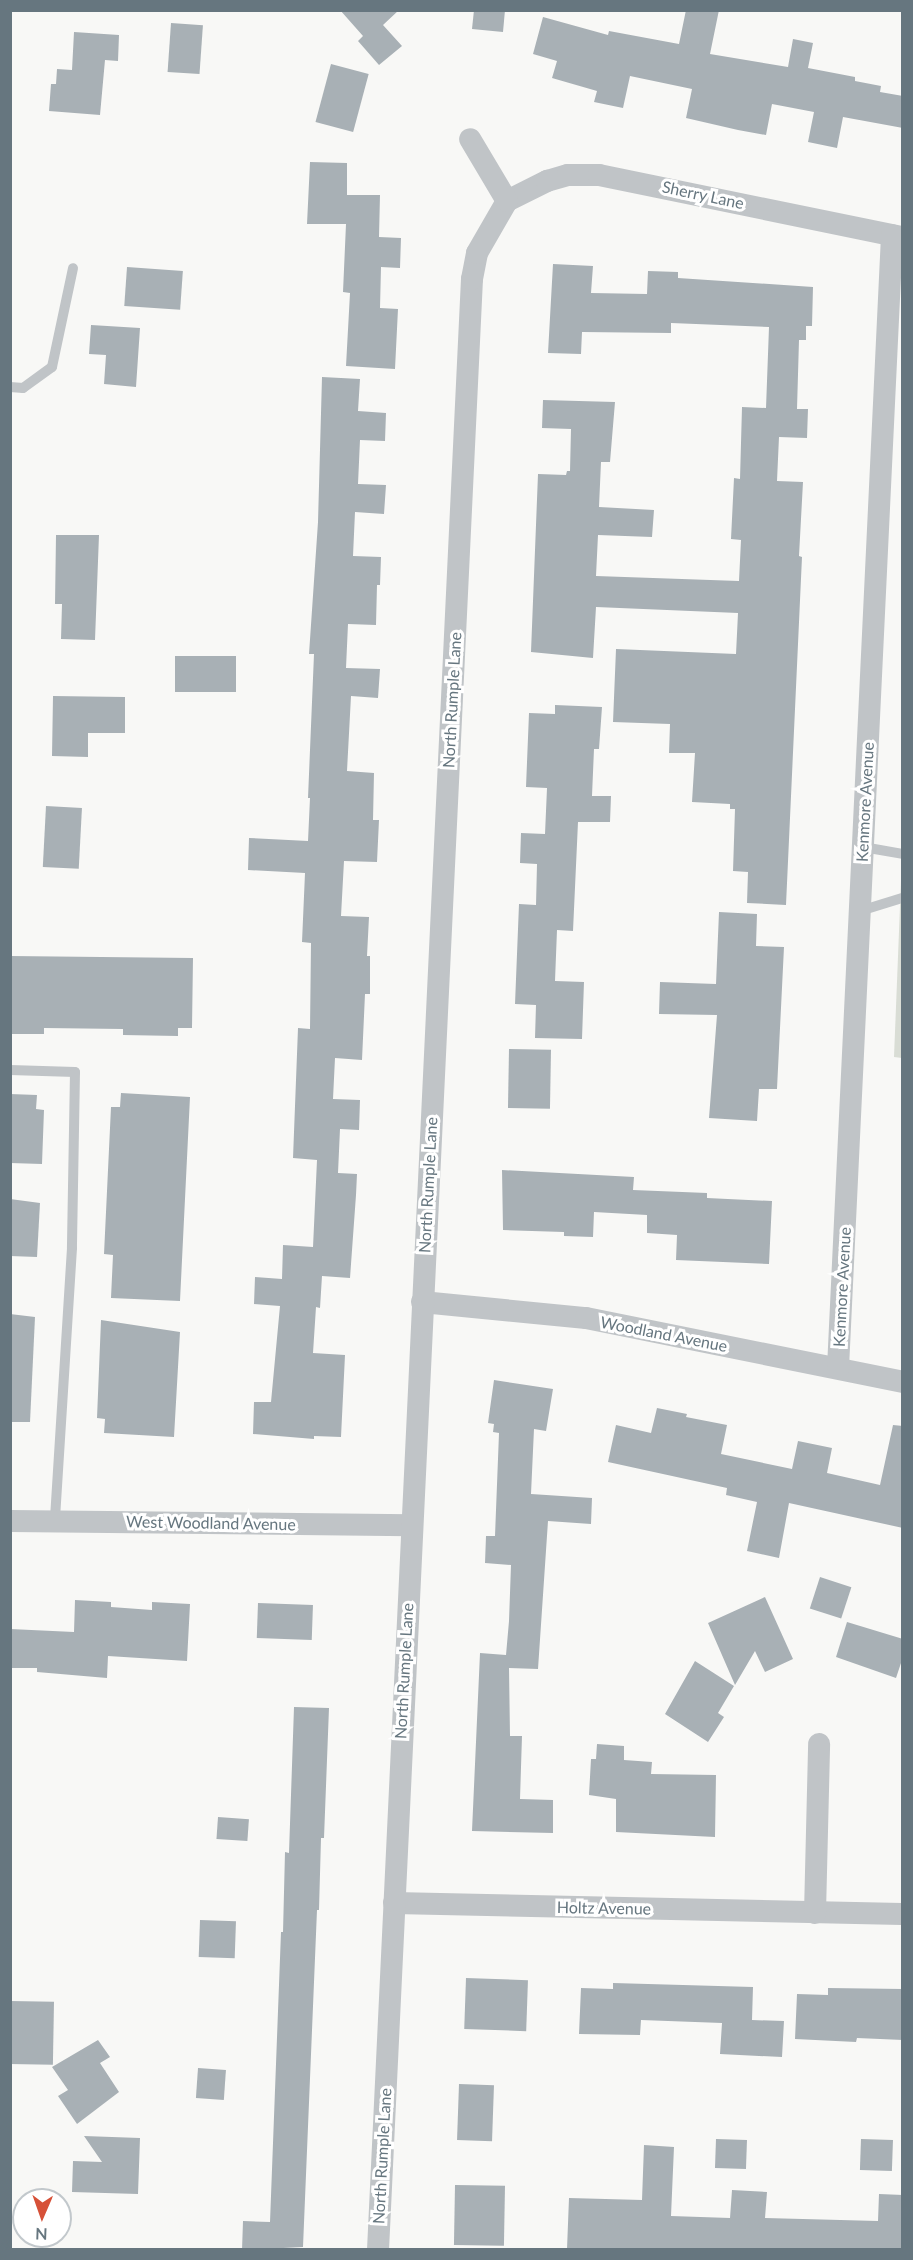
<!DOCTYPE html>
<style>
body{margin:0}
#map{position:relative;width:913px;height:2260px;overflow:hidden;background:#f8f8f6;font-family:Lato,sans-serif}
div>[style]{position:absolute}
.green>*{inset:0;background:#d9ddd5}
.building>*{inset:0;background:#a8b0b5;transform-origin:0 0}
.service>*{height:10px;margin:-5px;padding:0 5px;transform-origin:5px;border-radius:5px;background:#c0c4c7}
.minor>*{height:22px;margin:-11px;padding:0 11px;transform-origin:11px;border-radius:11px;background:#c0c4c7}
span{translate:-50% -50%;white-space:nowrap;text-align:center;line-height:1.15;-webkit-text-stroke:6px #fff;paint-order:stroke}
.street-label{font-size:16px;color:#66767f}
.frame{position:absolute;inset:0;border:12px solid #66767f;pointer-events:none}
.north{position:absolute;left:12px;top:2188px;width:60px;height:60px;box-sizing:border-box;background:#fff;border:2px solid #c2c8cc;border-radius:50%;rotate:182deg;font-size:16px;font-weight:700;line-height:24px;text-align:center;color:#66767f}
.north::after{content:'';display:block;margin:auto;width:21px;height:27px;background:#d65138;clip-path:polygon(50% 0,100% 100%,50% 72%,0 100%)}
</style>
<div id="map">
<div class="green">
<div style="clip-path:polygon(902px 856px,902px 1058px,894px 1057px)"></div>
</div>
<div class="building">
<div style="clip-path:polygon(340px 10px,399px 10px,383px 25px,402px 46px,379px 65px,358px 41px,363px 36px)"></div>
<div style="clip-path:polygon(474px 10px,505px 10px,503px 32px,472px 29px)"></div>
<div style="clip-path:polygon(686px 10px,719px 10px,710px 54px,788px 67px,793px 39px,813px 43px,808px 68px,855px 77px,855px 81px,881px 86px,880px 92px,903px 96px,903px 128px,843px 117px,837px 148px,808px 142px,814px 112px,772px 104px,766px 135px,738px 130px,686px 118px,692px 89px,630px 76px,623px 108px,594px 102px,597px 91px,552px 78px,557px 61px,533px 54px,543px 17px,608px 35px,609px 31px,679px 44px)"></div>
<div style="left:171px;top:23px;width:32px;height:49px;rotate:4deg"></div>
<div style="clip-path:polygon(74px 32px,119px 35px,118px 61px,105px 60px,100px 115px,49px 111px,51px 84px,56px 84px,57px 69px,72px 70px)"></div>
<div style="left:331px;top:64px;width:39px;height:60px;rotate:15deg"></div>
<div style="clip-path:polygon(310px 162px,347px 163px,347px 195px,380px 195px,379px 237px,401px 238px,400px 268px,381px 267px,380px 308px,398px 309px,395px 369px,346px 366px,350px 293px,343px 292px,346px 224px,307px 224px)"></div>
<div style="clip-path:polygon(553px 264px,593px 266px,591px 293px,647px 294px,648px 271px,678px 272px,678px 278px,813px 287px,812px 326px,806px 326px,806px 340px,799px 340px,797px 409px,808px 409px,807px 438px,779px 437px,777px 481px,803px 482px,799px 556px,802px 557px,786px 905px,747px 903px,748px 872px,733px 871px,735px 809px,730px 809px,730px 804px,692px 802px,695px 753px,669px 753px,670px 724px,613px 722px,616px 649px,736px 654px,738px 613px,596px 607px,593px 658px,531px 652px,538px 474px,566px 475px,567px 471px,570px 471px,571px 429px,542px 428px,543px 400px,615px 402px,610px 462px,601px 462px,599px 507px,654px 510px,652px 537px,598px 535px,596px 576px,739px 581px,741px 540px,731px 539px,734px 478px,740px 479px,742px 407px,766px 408px,769px 327px,671px 323px,671px 333px,582px 332px,581px 354px,548px 353px)"></div>
<div style="left:127px;top:267px;width:56px;height:39px;rotate:4deg"></div>
<div style="clip-path:polygon(91px 325px,140px 328px,136px 387px,104px 384px,106px 355px,89px 354px)"></div>
<div style="clip-path:polygon(322px 377px,360px 379px,358px 411px,386px 413px,385px 441px,360px 440px,358px 484px,386px 485px,384px 514px,355px 512px,353px 556px,381px 557px,380px 585px,377px 585px,376px 625px,348px 624px,346px 668px,380px 669px,378px 698px,351px 696px,347px 771px,374px 773px,373px 820px,379px 820px,377px 862px,344px 861px,341px 916px,369px 917px,367px 956px,370px 956px,370px 994px,365px 994px,362px 1060px,335px 1058px,333px 1099px,360px 1100px,359px 1130px,340px 1129px,338px 1173px,357px 1174px,356px 1195px,350px 1278px,322px 1276px,320px 1308px,316px 1307px,313px 1353px,345px 1355px,341px 1437px,314px 1436px,314px 1439px,253px 1434px,254px 1402px,271px 1402px,280px 1306px,254px 1304px,255px 1277px,282px 1279px,283px 1245px,313px 1247px,317px 1160px,293px 1158px,298px 1028px,310px 1029px,311px 943px,302px 942px,305px 873px,248px 870px,249px 838px,308px 841px,310px 798px,308px 798px,314px 654px,309px 654px,318px 522px)"></div>
<div style="clip-path:polygon(56px 535px,99px 535px,95px 640px,61px 639px,62px 604px,55px 604px)"></div>
<div style="left:175px;top:656px;width:61px;height:36px"></div>
<div style="clip-path:polygon(53px 696px,125px 697px,125px 733px,88px 733px,88px 757px,52px 756px)"></div>
<div style="clip-path:polygon(555px 705px,602px 707px,599px 749px,594px 749px,592px 796px,611px 796px,610px 822px,578px 822px,573px 931px,557px 930px,555px 981px,584px 982px,582px 1039px,535px 1038px,536px 1005px,515px 1004px,519px 904px,536px 905px,537px 864px,520px 863px,521px 833px,545px 834px,547px 788px,526px 787px,529px 713px,555px 714px)"></div>
<div style="left:46px;top:806px;width:36px;height:61px;rotate:3deg"></div>
<div style="clip-path:polygon(719px 912px,757px 914px,756px 946px,784px 947px,777px 1089px,759px 1089px,757px 1121px,709px 1118px,717px 1015px,659px 1014px,660px 982px,716px 984px)"></div>
<div style="clip-path:polygon(10px 956px,193px 958px,192px 1028px,178px 1028px,178px 1036px,123px 1035px,123px 1029px,44px 1028px,44px 1034px,10px 1034px)"></div>
<div style="left:509px;top:1049px;width:42px;height:59px;rotate:1deg"></div>
<div style="clip-path:polygon(121px 1093px,190px 1097px,180px 1301px,111px 1298px,113px 1255px,104px 1254px,111px 1107px,120px 1107px)"></div>
<div style="clip-path:polygon(10px 1094px,37px 1095px,36px 1109px,44px 1110px,42px 1164px,10px 1163px)"></div>
<div style="clip-path:polygon(502px 1170px,634px 1177px,633px 1190px,707px 1193px,707px 1198px,772px 1201px,769px 1264px,676px 1260px,677px 1235px,647px 1233px,647px 1215px,594px 1212px,593px 1237px,564px 1236px,564px 1232px,503px 1230px)"></div>
<div style="clip-path:polygon(10px 1199px,40px 1203px,37px 1257px,10px 1256px)"></div>
<div style="clip-path:polygon(10px 1314px,35px 1317px,30px 1422px,10px 1422px)"></div>
<div style="clip-path:polygon(101px 1320px,180px 1332px,174px 1437px,104px 1433px,105px 1419px,97px 1418px)"></div>
<div style="clip-path:polygon(494px 1380px,553px 1389px,546px 1431px,534px 1429px,531px 1494px,592px 1498px,591px 1524px,548px 1521px,538px 1669px,509px 1668px,510px 1736px,522px 1736px,520px 1799px,553px 1800px,553px 1833px,472px 1831px,480px 1653px,506px 1655px,509px 1621px,511px 1565px,485px 1563px,486px 1536px,495px 1536px,499px 1433px,493px 1432px,494px 1424px,488px 1423px)"></div>
<div style="clip-path:polygon(657px 1408px,687px 1414px,686px 1417px,727px 1425px,721px 1454px,792px 1469px,798px 1441px,832px 1448px,827px 1473px,880px 1485px,893px 1425px,903px 1426px,903px 1528px,789px 1503px,779px 1558px,747px 1551px,757px 1502px,726px 1495px,727px 1488px,608px 1462px,616px 1425px,651px 1433px)"></div>
<div style="left:820px;top:1577px;width:33px;height:33px;rotate:18deg"></div>
<div style="clip-path:polygon(765px 1597px,793px 1659px,765px 1672px,755px 1651px,735px 1685px,708px 1623px)"></div>
<div style="clip-path:polygon(75px 1600px,111px 1602px,111px 1607px,152px 1610px,152px 1602px,190px 1604px,187px 1661px,108px 1656px,107px 1678px,37px 1672px,37px 1668px,10px 1668px,10px 1629px,74px 1632px)"></div>
<div style="left:258px;top:1603px;width:55px;height:35px;rotate:2deg"></div>
<div style="clip-path:polygon(847px 1622px,903px 1639px,903px 1657px,896px 1678px,836px 1657px)"></div>
<div style="clip-path:polygon(695px 1661px,734px 1686px,718px 1713px,724px 1717px,708px 1742px,665px 1714px)"></div>
<div style="clip-path:polygon(294px 1707px,329px 1708px,324px 1838px,321px 1838px,319px 1910px,317px 1910px,303px 2247px,242px 2250px,243px 2221px,270px 2222px,281px 1932px,283px 1932px,285px 1852px,289px 1853px)"></div>
<div style="clip-path:polygon(597px 1744px,624px 1746px,624px 1760px,652px 1762px,651px 1774px,716px 1775px,715px 1837px,616px 1832px,616px 1799px,589px 1795px,591px 1759px,596px 1759px)"></div>
<div style="left:218px;top:1817px;width:31px;height:22px;rotate:4deg"></div>
<div style="left:200px;top:1920px;width:36px;height:37px;rotate:2deg"></div>
<div style="left:466px;top:1978px;width:62px;height:51px;rotate:2deg"></div>
<div style="clip-path:polygon(613px 1983px,753px 1987px,752px 2020px,784px 2021px,782px 2057px,720px 2054px,722px 2023px,641px 2020px,640px 2035px,579px 2034px,581px 1988px,613px 1989px)"></div>
<div style="clip-path:polygon(828px 1988px,903px 1989px,903px 2040px,857px 2038px,856px 2042px,795px 2039px,797px 1994px,828px 1995px)"></div>
<div style="left:10px;top:2001px;width:44px;height:63px;rotate:1deg"></div>
<div style="clip-path:polygon(98px 2040px,110px 2057px,100px 2063px,119px 2092px,77px 2124px,58px 2096px,68px 2090px,52px 2067px)"></div>
<div style="left:198px;top:2068px;width:28px;height:30px;rotate:4deg"></div>
<div style="left:459px;top:2084px;width:35px;height:56px;rotate:2deg"></div>
<div style="clip-path:polygon(84px 2136px,140px 2138px,138px 2194px,72px 2192px,73px 2161px,102px 2162px)"></div>
<div style="left:716px;top:2139px;width:31px;height:29px;rotate:2deg"></div>
<div style="left:861px;top:2139px;width:32px;height:31px;rotate:2deg"></div>
<div style="clip-path:polygon(644px 2145px,674px 2147px,671px 2216px,730px 2218px,732px 2190px,767px 2192px,765px 2218px,878px 2221px,879px 2194px,903px 2195px,903px 2250px,567px 2249px,569px 2198px,642px 2200px)"></div>
<div style="left:455px;top:2185px;width:50px;height:60px;rotate:1deg"></div>
</div>
<div class="service">
<div style="left:10px;top:387px;width:13px;rotate:4deg"></div>
<div style="left:23px;top:388px;width:36px;rotate:-36deg"></div>
<div style="left:52px;top:367px;width:101px;rotate:-78deg"></div>
<div style="left:863px;top:847px;width:40px;rotate:10deg"></div>
<div style="left:860px;top:911px;width:44px;rotate:-17.2deg"></div>
<div style="left:10px;top:1070px;width:65px;rotate:1.8deg"></div>
<div style="left:75px;top:1072px;width:176px;rotate:91deg"></div>
<div style="left:72px;top:1248px;width:274px;rotate:93.6deg"></div>
</div>
<div class="minor">
<div style="left:507px;top:201px;width:45px;rotate:-26.6deg"></div>
<div style="left:547px;top:181px;width:22px;rotate:-16deg"></div>
<div style="left:568px;top:175px;width:31px"></div>
<div style="left:599px;top:175px;width:309px;rotate:11.6deg"></div>
<div style="left:422px;top:1302px;width:165px;rotate:5.6deg"></div>
<div style="left:586px;top:1318px;width:322px;rotate:11.4deg"></div>
<div style="left:838px;top:1368px;width:1134px;rotate:-87.27deg"></div>
<div style="left:10px;top:1521px;width:401px;rotate:0.6deg"></div>
<div style="left:394px;top:1903px;width:508px;rotate:1.24deg"></div>
<div style="left:815px;top:1913px;width:169px;rotate:-88.6deg"></div>
<div style="left:378px;top:2250px;width:1973px;rotate:-87.27deg"></div>
<div style="left:472px;top:279px;width:26px;rotate:-79deg"></div>
<div style="left:477px;top:253px;width:60px;rotate:-60deg"></div>
<div style="left:507px;top:201px;width:72px;rotate:-120.8deg"></div>
</div>
<div class="street-label">
<span style="left:703px;top:195px;rotate:12deg">Sherry Lane</span>
<span style="left:452px;top:700px;rotate:-87deg">North Rumple Lane</span>
<span style="left:865px;top:802px;rotate:-87deg">Kenmore Avenue</span>
<span style="left:428px;top:1185px;rotate:-87deg">North Rumple Lane</span>
<span style="left:842px;top:1287px;rotate:-87deg">Kenmore Avenue</span>
<span style="left:664px;top:1334px;rotate:11deg">Woodland Avenue</span>
<span style="left:211px;top:1523px;rotate:1deg">West Woodland Avenue</span>
<span style="left:404px;top:1671px;rotate:-87deg">North Rumple Lane</span>
<span style="left:604px;top:1908px;rotate:1deg">Holtz Avenue</span>
<span style="left:382px;top:2156px;rotate:-87deg">North Rumple Lane</span>
</div>
<div class="frame"></div>
<div class="north">N</div>
</div>
